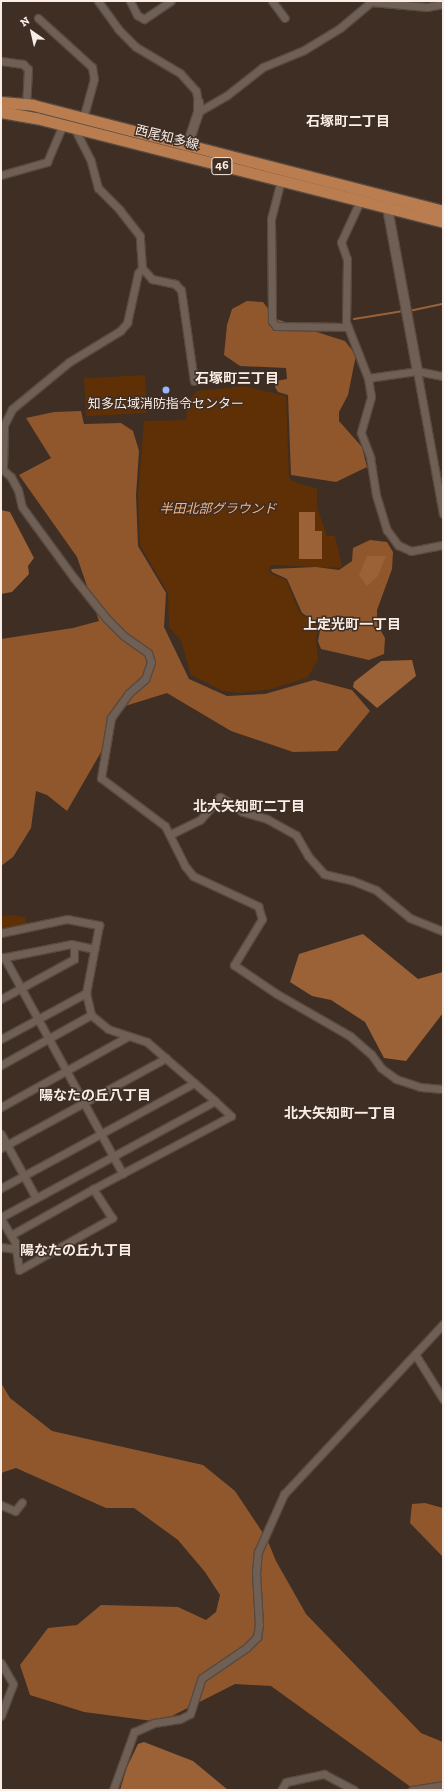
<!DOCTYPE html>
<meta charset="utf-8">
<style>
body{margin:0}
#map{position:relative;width:444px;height:1791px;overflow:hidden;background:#3e2e24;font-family:"Zilla Slab","Noto Sans JP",serif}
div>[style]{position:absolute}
.green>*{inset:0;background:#5f3005;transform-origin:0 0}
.forest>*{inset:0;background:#90572c}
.water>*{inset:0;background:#9b6137}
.stream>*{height:2px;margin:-1px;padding:0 1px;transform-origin:1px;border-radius:1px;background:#9b6137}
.roads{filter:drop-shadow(1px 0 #574a41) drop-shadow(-1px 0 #574a41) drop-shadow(0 1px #574a41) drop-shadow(0 -1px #574a41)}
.minor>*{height:7px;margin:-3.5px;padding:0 3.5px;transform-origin:3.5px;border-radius:3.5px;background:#705f54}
.tertiary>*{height:9px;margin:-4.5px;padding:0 4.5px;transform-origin:4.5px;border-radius:4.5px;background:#705f54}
.primary>*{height:11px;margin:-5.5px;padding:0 5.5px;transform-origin:5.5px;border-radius:5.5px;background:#ba7d50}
.dots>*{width:11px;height:11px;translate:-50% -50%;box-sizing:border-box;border:2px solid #3e2e24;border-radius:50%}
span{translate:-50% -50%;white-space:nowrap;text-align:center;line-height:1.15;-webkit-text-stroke:3px #3e2e24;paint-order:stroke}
.shield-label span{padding:1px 3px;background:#3e2e24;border:1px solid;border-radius:3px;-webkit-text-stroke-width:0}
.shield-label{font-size:12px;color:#f8ede7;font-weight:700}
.street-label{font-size:13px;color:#f8ede7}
.poi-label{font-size:13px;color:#f8ede7}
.park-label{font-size:13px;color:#f5b283;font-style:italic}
.neighbourhood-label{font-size:14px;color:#f8ede7;font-weight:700}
.frame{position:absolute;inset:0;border:2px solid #f8ede7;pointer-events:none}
.north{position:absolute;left:12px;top:12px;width:40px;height:40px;-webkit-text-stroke:3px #3e2e24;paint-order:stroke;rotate:326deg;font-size:11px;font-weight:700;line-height:16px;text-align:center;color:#f8ede7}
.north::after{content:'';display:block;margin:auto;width:14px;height:18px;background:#f8ede7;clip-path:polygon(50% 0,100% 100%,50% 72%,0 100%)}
</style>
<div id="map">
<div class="green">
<div style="left:145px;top:375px;width:38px;height:61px;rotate:87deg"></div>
<div style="clip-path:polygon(244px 386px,286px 396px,289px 477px,292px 481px,317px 489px,317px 507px,327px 536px,335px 536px,342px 566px,339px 568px,272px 565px,269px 568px,270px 573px,286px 580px,300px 613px,318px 626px,316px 640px,318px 660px,307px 678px,271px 689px,241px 693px,223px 691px,191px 675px,181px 641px,169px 627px,168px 593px,140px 545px,138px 495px,144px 421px,186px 420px,188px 401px,197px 391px)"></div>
<div style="clip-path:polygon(11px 915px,25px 917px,27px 924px,1px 930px,1px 916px)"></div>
</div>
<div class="forest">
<div style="clip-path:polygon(247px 301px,263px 302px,276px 319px,345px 341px,356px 355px,348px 395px,339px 412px,339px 421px,362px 447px,367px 467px,336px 482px,291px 475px,288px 395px,278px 392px,275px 387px,276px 381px,287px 379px,286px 368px,240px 366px,224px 355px,227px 325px,232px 309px)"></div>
<div style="clip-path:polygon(81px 411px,84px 424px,121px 423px,133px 431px,139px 451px,136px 495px,138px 546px,166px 593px,164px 627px,189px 679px,227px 696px,265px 694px,314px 680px,352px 690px,370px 711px,337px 751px,293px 752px,231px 731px,167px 693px,122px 707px,104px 747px,67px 811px,47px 795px,36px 791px,31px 828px,13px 857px,1px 866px,1px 639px,73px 628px,99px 621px,77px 557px,19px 475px,51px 458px,26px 418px,54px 412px)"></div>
<div style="clip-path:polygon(370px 540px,387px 542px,393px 552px,392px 569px,377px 610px,377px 624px,385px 638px,384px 654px,369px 660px,321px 649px,318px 641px,321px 625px,302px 613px,287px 579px,272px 572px,271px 569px,316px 567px,339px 570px,352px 561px,353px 548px)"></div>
<div style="clip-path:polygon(1px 1383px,10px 1398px,52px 1431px,203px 1465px,235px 1491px,267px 1539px,276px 1561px,306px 1614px,421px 1733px,443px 1742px,443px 1790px,415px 1790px,271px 1686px,235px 1684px,160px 1722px,84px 1712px,30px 1695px,20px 1665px,48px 1628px,77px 1625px,101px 1605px,178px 1607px,206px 1620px,216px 1612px,220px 1595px,205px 1572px,178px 1540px,134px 1508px,106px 1508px,16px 1468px,1px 1473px)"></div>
<div style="clip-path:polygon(425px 1503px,443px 1508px,443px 1557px,410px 1523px,412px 1504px)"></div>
</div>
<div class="water">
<div style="clip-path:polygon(1px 510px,10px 512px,34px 558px,28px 566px,29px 574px,12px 592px,1px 594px)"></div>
<div style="clip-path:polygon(299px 512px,315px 512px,315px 531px,322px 531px,322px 559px,299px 559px)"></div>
<div style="clip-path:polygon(367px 556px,386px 556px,378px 576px,367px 586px,359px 575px)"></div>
<div style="clip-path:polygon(412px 660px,416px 676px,377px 708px,353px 687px,354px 682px,381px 661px)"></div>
<div style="clip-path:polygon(363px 934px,418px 979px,443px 972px,443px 1013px,406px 1061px,384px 1058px,365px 1022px,331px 1000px,312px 996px,290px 982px,299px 954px)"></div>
<div style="clip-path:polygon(144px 1742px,193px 1761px,228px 1790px,120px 1790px,127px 1767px,138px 1744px)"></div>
</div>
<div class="stream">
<div style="left:409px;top:311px;width:35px;rotate:-12deg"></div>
<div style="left:354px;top:319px;width:50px;rotate:-9.3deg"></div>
</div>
<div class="roads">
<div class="minor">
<div style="left:98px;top:1px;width:34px;rotate:54deg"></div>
<div style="left:118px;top:29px;width:25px;rotate:45deg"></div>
<div style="left:136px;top:47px;width:51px;rotate:30.6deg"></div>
<div style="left:180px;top:73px;width:24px;rotate:48deg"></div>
<div style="left:196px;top:91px;width:11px;rotate:80deg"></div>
<div style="left:130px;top:1px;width:16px;rotate:63deg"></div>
<div style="left:137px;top:15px;width:8px;rotate:30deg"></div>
<div style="left:144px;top:19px;width:32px;rotate:-34deg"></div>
<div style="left:272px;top:1px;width:21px;rotate:53deg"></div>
<div style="left:38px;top:18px;width:73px;rotate:42.2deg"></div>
<div style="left:92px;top:67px;width:12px;rotate:81deg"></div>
<div style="left:94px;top:79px;width:41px;rotate:105.4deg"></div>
<div style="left:1px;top:61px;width:22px;rotate:8deg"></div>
<div style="left:23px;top:64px;width:7px;rotate:45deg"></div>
<div style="left:28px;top:69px;width:35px;rotate:93deg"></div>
<div style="left:198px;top:112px;width:32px;rotate:-30deg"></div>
<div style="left:226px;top:96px;width:47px;rotate:-38.1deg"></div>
<div style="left:263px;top:67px;width:44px;rotate:-22.5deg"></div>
<div style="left:304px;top:50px;width:42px;rotate:-31.4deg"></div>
<div style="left:340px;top:28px;width:40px;rotate:-40deg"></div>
<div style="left:371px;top:2px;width:56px;rotate:5.1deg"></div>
<div style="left:427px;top:7px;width:16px;rotate:-11deg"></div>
<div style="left:1px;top:175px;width:48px;rotate:-15.8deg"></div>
<div style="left:47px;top:162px;width:39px;rotate:-67deg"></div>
<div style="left:281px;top:180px;width:40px;rotate:104.4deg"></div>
<div style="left:271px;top:219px;width:102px;rotate:89.4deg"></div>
<div style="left:272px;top:321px;width:6px;rotate:51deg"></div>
<div style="left:276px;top:326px;width:72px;rotate:0.8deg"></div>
<div style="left:361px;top:199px;width:47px;rotate:114.9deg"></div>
<div style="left:341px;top:242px;width:18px;rotate:71deg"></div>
<div style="left:347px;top:259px;width:63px;rotate:90.9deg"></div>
<div style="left:346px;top:322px;width:60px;rotate:68.6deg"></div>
<div style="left:368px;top:378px;width:19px;rotate:81deg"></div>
<div style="left:371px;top:397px;width:37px;rotate:106deg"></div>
<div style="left:361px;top:433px;width:26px;rotate:69deg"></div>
<div style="left:370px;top:457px;width:38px;rotate:81deg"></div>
<div style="left:376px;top:495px;width:37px;rotate:73deg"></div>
<div style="left:387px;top:530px;width:19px;rotate:54deg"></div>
<div style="left:398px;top:545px;width:14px;rotate:25deg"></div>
<div style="left:411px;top:551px;width:33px;rotate:-11deg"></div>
<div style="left:142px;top:268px;width:15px;rotate:48deg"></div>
<div style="left:152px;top:279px;width:24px;rotate:12deg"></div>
<div style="left:175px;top:284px;width:8px;rotate:45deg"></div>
<div style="left:181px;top:290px;width:92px;rotate:81.9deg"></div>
<div style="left:417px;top:371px;width:145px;rotate:79.7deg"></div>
<div style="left:368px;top:378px;width:49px;rotate:-8.1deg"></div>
<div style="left:417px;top:371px;width:26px;rotate:11deg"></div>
<div style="left:1px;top:468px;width:13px;rotate:42deg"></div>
<div style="left:11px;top:477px;width:15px;rotate:62deg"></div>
<div style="left:18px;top:490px;width:17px;rotate:77deg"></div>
<div style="left:22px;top:507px;width:88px;rotate:53.8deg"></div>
<div style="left:74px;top:578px;width:51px;rotate:51.3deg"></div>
<div style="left:106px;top:618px;width:25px;rotate:45deg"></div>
<div style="left:124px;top:636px;width:29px;rotate:35deg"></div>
<div style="left:148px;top:653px;width:9px;rotate:72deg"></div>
<div style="left:151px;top:662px;width:18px;rotate:109deg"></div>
<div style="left:145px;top:679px;width:21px;rotate:139deg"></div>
<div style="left:129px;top:693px;width:31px;rotate:126deg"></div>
<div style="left:111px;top:718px;width:61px;rotate:99.5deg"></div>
<div style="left:101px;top:778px;width:80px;rotate:36.9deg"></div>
<div style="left:165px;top:826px;width:45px;rotate:63.4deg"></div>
<div style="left:185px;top:866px;width:13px;rotate:51deg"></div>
<div style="left:193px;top:876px;width:72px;rotate:24.8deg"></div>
<div style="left:258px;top:906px;width:14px;rotate:73deg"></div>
<div style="left:262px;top:919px;width:54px;rotate:121.3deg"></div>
<div style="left:234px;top:965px;width:52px;rotate:34deg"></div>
<div style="left:277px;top:994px;width:84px;rotate:29.9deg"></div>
<div style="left:350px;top:1036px;width:28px;rotate:41deg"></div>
<div style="left:371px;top:1054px;width:17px;rotate:54deg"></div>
<div style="left:381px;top:1068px;width:19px;rotate:36deg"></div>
<div style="left:396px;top:1079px;width:25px;rotate:18deg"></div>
<div style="left:420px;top:1087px;width:23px;rotate:5deg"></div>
<div style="left:3px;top:469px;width:44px;rotate:-88.7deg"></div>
<div style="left:4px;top:425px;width:18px;rotate:-63deg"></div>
<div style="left:12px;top:409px;width:74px;rotate:-39.5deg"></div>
<div style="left:69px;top:362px;width:60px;rotate:-31.3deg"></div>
<div style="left:120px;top:331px;width:11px;rotate:-49deg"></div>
<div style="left:127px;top:323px;width:51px;rotate:-77.6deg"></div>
<div style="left:138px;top:273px;width:6px;rotate:-51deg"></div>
<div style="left:142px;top:268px;width:32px;rotate:-94deg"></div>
<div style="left:140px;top:236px;width:33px;rotate:-128deg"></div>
<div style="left:120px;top:210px;width:31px;rotate:-135deg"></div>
<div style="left:98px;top:188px;width:30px;rotate:-105deg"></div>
<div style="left:90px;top:159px;width:34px;rotate:-117deg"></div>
<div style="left:171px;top:834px;width:32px;rotate:-26deg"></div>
<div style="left:200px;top:820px;width:30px;rotate:-49deg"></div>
<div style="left:220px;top:797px;width:27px;rotate:33deg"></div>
<div style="left:243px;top:812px;width:25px;rotate:16deg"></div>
<div style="left:267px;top:819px;width:33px;rotate:29deg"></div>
<div style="left:296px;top:835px;width:24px;rotate:60deg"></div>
<div style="left:308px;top:856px;width:24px;rotate:48deg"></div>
<div style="left:324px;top:874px;width:28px;rotate:13deg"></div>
<div style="left:351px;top:880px;width:27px;rotate:22deg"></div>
<div style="left:376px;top:890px;width:44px;rotate:39.5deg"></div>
<div style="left:410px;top:918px;width:35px;rotate:22deg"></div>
<div style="left:1px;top:933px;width:67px;rotate:-12deg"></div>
<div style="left:67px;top:919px;width:33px;rotate:11deg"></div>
<div style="left:99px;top:925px;width:69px;rotate:100.8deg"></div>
<div style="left:86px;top:993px;width:23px;rotate:77deg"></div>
<div style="left:91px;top:1015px;width:22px;rotate:39deg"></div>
<div style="left:108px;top:1029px;width:41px;rotate:18.4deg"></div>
<div style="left:147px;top:1042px;width:90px;rotate:40.9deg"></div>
<div style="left:215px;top:1101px;width:243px;rotate:151.5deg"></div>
<div style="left:4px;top:957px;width:247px;rotate:61.3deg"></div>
<div style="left:1px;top:958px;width:71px;rotate:-11.3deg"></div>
<div style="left:71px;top:944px;width:24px;rotate:12deg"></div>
<div style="left:1px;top:999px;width:83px;rotate:-28.7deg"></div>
<div style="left:74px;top:959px;width:14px;rotate:-90deg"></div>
<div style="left:1px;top:1039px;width:97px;rotate:-28.4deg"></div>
<div style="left:1px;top:1065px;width:103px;rotate:-29.1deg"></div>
<div style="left:1px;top:1107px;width:144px;rotate:-29.1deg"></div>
<div style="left:1px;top:1134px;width:73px;rotate:61.3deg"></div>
<div style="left:1px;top:1148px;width:188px;rotate:-28.6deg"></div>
<div style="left:1px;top:1188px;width:220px;rotate:-28.5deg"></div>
<div style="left:1px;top:1219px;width:27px;rotate:59deg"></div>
<div style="left:15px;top:1242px;width:7px;rotate:82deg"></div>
<div style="left:11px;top:1235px;width:94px;rotate:-29.3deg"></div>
<div style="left:1px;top:1247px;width:15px;rotate:8deg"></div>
<div style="left:16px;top:1249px;width:21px;rotate:82deg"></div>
<div style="left:19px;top:1270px;width:107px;rotate:-29.2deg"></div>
<div style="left:112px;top:1218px;width:35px;rotate:-123deg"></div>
<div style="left:93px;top:1189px;width:156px;rotate:-27.9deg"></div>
<div style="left:231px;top:1116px;width:22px;rotate:-137deg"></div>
<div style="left:415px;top:1354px;width:53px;rotate:58.1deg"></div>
<div style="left:1px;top:1505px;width:15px;rotate:23deg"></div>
<div style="left:15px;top:1511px;width:11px;rotate:-52deg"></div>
<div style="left:1px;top:1663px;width:24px;rotate:60deg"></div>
<div style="left:13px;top:1684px;width:34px;rotate:111deg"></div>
<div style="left:113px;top:1790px;width:62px;rotate:-70.1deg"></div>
<div style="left:134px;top:1732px;width:22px;rotate:-24deg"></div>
<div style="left:154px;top:1723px;width:26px;rotate:-9deg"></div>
<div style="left:180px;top:1719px;width:11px;rotate:-27deg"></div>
<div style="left:190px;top:1714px;width:38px;rotate:-72deg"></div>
<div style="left:202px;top:1678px;width:53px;rotate:-34.3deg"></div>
<div style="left:246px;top:1648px;width:16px;rotate:-45deg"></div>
<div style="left:257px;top:1637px;width:12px;rotate:-81deg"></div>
<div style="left:259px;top:1625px;width:52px;rotate:-93.3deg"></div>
<div style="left:256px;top:1573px;width:21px;rotate:-85deg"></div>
<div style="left:258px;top:1552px;width:64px;rotate:-65.9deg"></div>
<div style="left:284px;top:1494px;width:233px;rotate:-46.9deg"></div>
<div style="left:281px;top:1790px;width:9px;rotate:-58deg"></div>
<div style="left:286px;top:1782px;width:39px;rotate:-12deg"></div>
<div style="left:324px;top:1774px;width:34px;rotate:28deg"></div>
<div style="left:412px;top:1790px;width:31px;rotate:-9deg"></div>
</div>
<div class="tertiary">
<div style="left:185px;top:151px;width:41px;rotate:-71.6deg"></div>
<div style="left:198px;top:112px;width:10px;rotate:-90deg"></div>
<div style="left:386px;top:202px;width:172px;rotate:79.6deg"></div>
</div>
<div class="primary">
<div style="left:1px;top:102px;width:32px;rotate:5deg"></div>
<div style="left:33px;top:105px;width:423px;rotate:14.5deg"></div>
<div style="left:1px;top:112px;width:36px;rotate:10deg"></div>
<div style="left:36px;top:118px;width:420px;rotate:14.3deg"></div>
</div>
</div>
<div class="dots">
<div style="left:166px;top:390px;background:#96b6fd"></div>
</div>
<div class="shield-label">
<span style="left:222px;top:166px">46</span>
</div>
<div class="street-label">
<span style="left:167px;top:138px;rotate:14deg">西尾知多線</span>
</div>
<div class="poi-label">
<span style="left:166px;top:404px">知多広域消防指令センター</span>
</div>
<div class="park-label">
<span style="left:218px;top:509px">半田北部グラウンド</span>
</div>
<div class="neighbourhood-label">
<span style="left:348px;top:122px">石塚町二丁目</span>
<span style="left:237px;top:379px">石塚町三丁目</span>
<span style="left:352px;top:625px">上定光町一丁目</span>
<span style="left:249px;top:807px">北大矢知町二丁目</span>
<span style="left:95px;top:1096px">陽なたの丘八丁目</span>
<span style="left:340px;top:1114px">北大矢知町一丁目</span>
<span style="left:76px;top:1251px">陽なたの丘九丁目</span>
</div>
<div class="frame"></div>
<div class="north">N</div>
</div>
